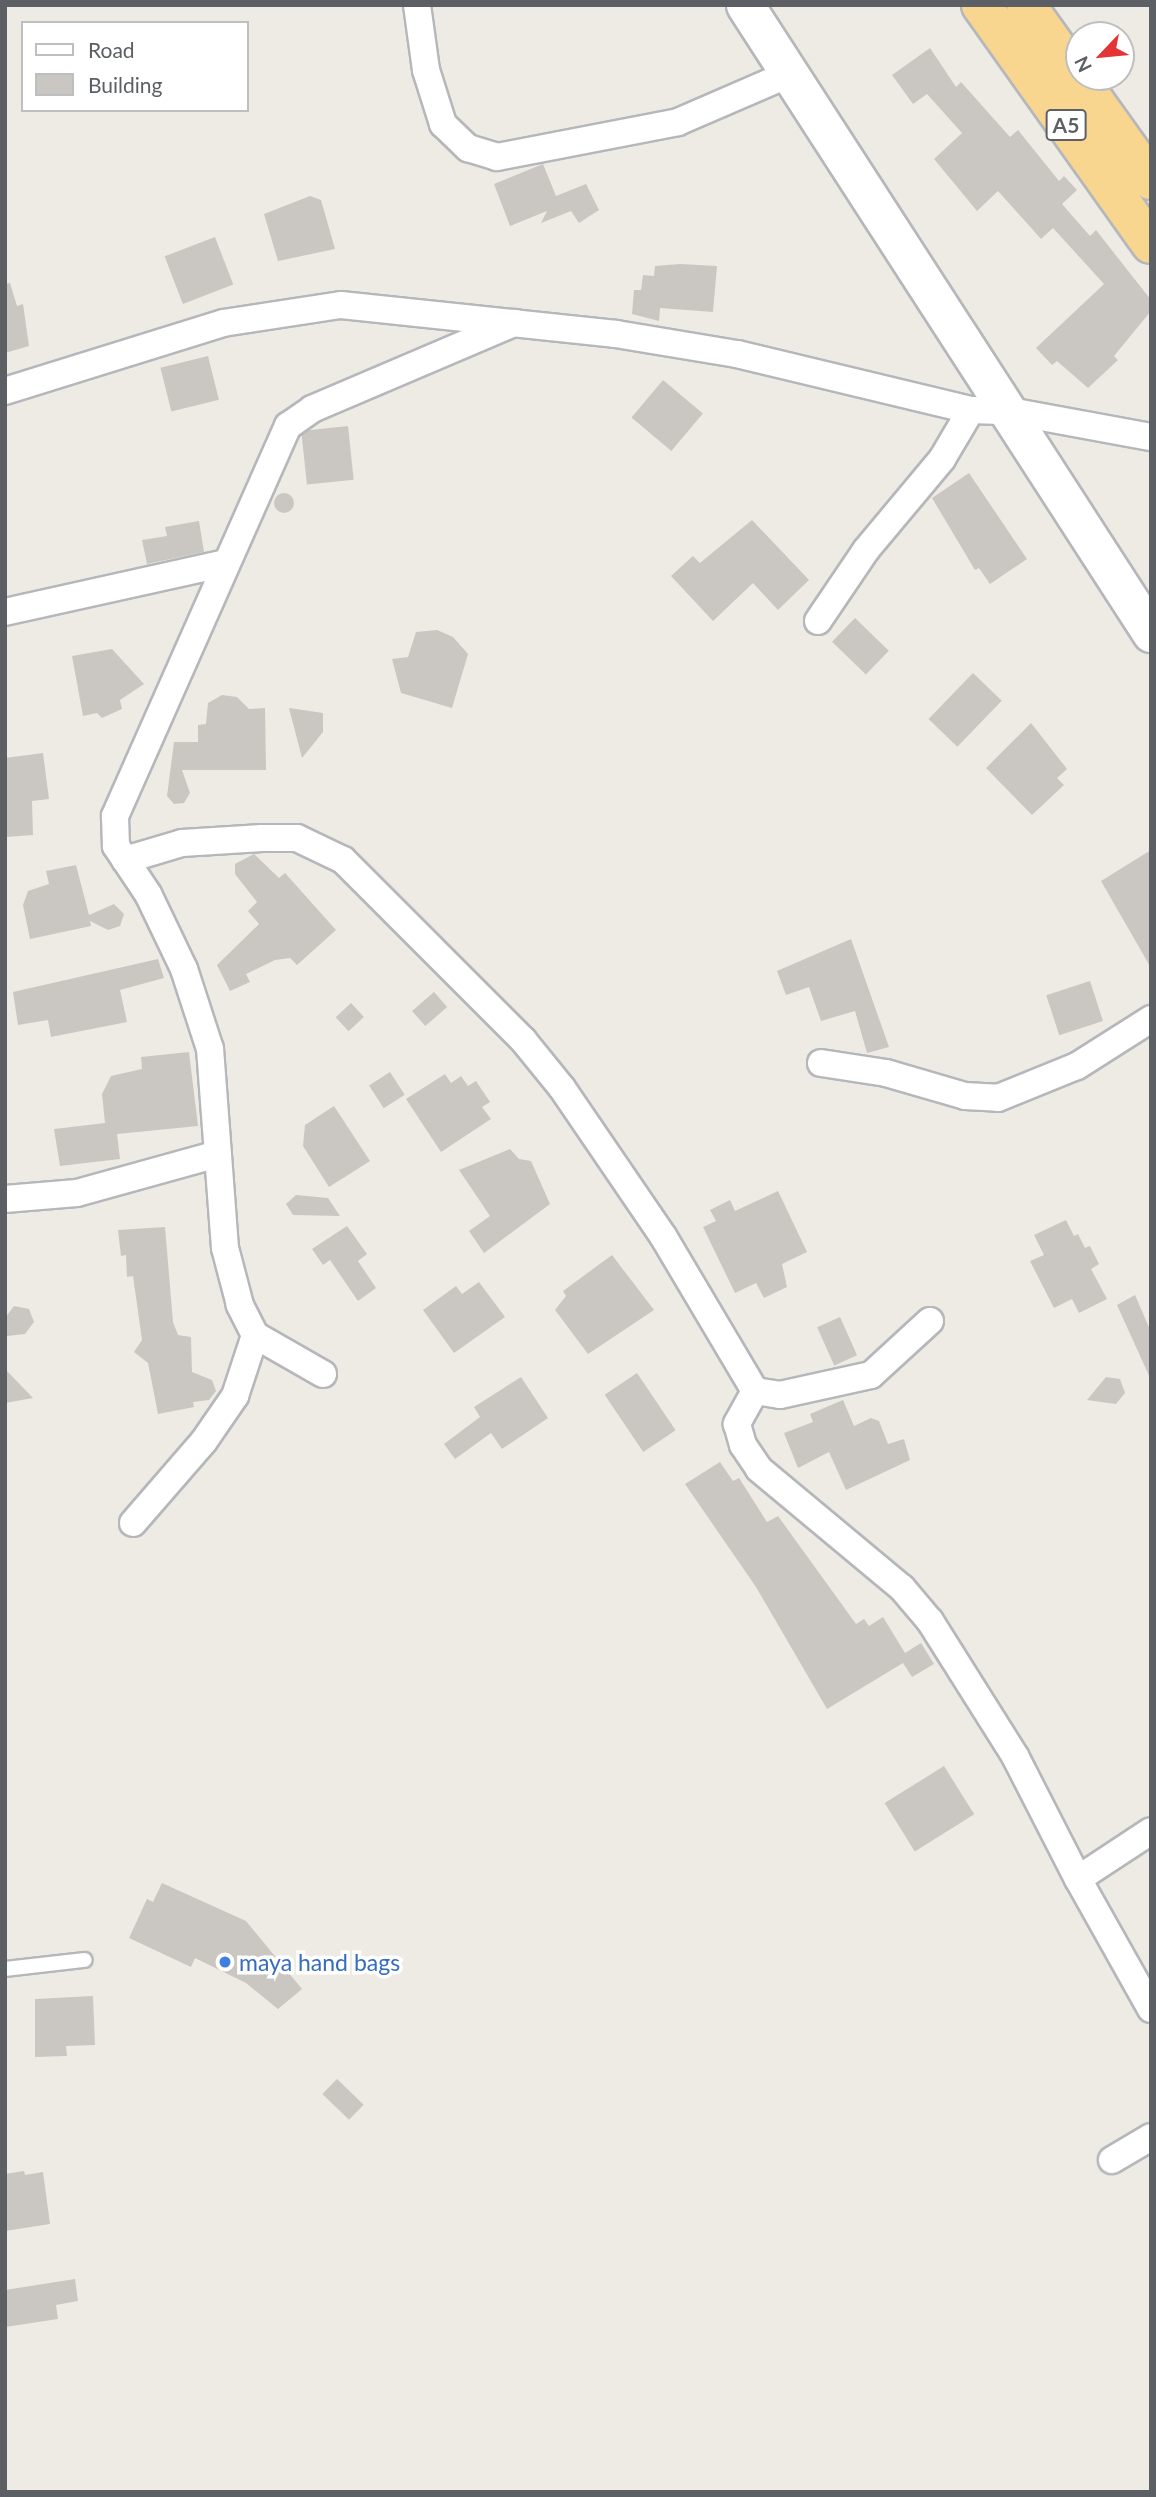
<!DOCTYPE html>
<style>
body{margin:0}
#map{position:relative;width:1156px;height:2497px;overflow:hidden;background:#eeebe4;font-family:Lato,sans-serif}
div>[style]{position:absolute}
.building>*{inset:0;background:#cac6c2;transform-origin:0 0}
.round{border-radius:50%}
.roads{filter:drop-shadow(2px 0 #b5b7bb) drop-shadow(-2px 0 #b5b7bb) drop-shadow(0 2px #b5b7bb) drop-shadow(0 -2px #b5b7bb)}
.lane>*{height:14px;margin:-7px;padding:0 7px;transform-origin:7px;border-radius:7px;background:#fff}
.street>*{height:26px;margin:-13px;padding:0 13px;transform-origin:13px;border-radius:13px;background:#fff}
.secondary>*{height:37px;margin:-18.5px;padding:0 18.5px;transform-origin:18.5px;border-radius:18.5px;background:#fff}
.highway>*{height:38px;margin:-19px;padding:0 19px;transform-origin:19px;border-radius:19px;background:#f9d690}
.dots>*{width:19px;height:19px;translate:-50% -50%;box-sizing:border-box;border:4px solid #fff;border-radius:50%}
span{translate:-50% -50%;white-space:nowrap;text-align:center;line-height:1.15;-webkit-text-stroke:7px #fff;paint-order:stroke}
.shield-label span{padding:2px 5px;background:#fff;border:2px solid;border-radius:5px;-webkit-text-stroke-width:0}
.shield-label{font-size:21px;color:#5c6064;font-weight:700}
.shop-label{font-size:23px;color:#366cbe}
.left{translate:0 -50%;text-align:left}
.frame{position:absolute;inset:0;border:7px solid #5c6064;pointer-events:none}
.legend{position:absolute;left:21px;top:21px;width:228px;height:91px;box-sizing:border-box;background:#fff;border:2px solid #bebfc1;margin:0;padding:9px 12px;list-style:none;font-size:21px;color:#5c6064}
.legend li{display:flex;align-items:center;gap:14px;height:35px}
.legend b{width:35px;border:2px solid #bebfc1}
.north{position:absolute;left:1065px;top:21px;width:70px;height:70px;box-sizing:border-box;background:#fff;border:2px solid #bebfc1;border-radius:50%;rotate:244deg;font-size:19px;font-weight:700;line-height:28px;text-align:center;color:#5c6064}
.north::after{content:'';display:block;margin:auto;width:24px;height:32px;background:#e33535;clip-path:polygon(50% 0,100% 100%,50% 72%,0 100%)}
</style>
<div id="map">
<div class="building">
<div style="clip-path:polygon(930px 48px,956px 87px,961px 82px,1010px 137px,1018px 130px,1059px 181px,1064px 176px,1077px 190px,1062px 204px,1090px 236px,1096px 230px,1151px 300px,1151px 311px,1114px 356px,1118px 360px,1088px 388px,1057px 361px,1052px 365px,1036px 348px,1104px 284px,1053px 228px,1041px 239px,998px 191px,977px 211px,934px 159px,962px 133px,927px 94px,913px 104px,892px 75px)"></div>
<div style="clip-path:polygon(543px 164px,556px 196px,586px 184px,599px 210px,579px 223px,571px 211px,541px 223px,547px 211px,510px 226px,494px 184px)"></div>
<div style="clip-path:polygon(310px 196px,321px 200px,335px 249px,278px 261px,264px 214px)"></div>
<div style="left:215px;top:237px;width:51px;height:54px;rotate:69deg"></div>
<div style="clip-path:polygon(680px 264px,717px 266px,713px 312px,660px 308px,659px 321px,632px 314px,634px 290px,641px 290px,643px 275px,654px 276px,655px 266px)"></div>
<div style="clip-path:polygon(10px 283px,17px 306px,23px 304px,29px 346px,5px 353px,5px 284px)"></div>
<div style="left:208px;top:356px;width:45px;height:49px;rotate:76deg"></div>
<div style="left:663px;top:380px;width:52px;height:49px;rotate:40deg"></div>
<div style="left:348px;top:426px;width:54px;height:47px;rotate:84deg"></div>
<div style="clip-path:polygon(969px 473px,1027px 559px,990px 584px,979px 568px,975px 570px,932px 498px)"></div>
<div class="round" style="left:274px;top:493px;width:20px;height:20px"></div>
<div style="clip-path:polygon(752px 520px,809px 580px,778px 610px,753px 583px,713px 621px,671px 576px,693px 556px,700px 563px)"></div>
<div style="clip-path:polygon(199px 521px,204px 552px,147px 564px,142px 540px,167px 536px,165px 527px)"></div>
<div style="left:855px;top:618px;width:47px;height:33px;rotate:44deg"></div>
<div style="clip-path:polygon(437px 630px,453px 637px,468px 654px,452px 708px,401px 693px,392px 659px,408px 657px,416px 632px)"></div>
<div style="clip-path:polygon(112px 649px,144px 684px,120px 700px,122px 709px,102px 718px,97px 713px,83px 716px,72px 656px)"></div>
<div style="left:973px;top:673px;width:40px;height:64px;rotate:44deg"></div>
<div style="clip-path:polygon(222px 695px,237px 697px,249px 709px,265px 708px,266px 770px,182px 770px,190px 793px,184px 803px,174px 804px,167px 796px,174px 742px,198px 742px,198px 725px,206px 724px,208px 703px)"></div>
<div style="clip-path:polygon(289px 708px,323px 713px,323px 732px,302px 758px)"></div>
<div style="clip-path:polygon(1031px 723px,1067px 769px,1057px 778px,1064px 785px,1032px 815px,986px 768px)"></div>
<div style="clip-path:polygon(43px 753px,49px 799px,32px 801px,33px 835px,5px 837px,5px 758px)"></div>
<div style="clip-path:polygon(1151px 850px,1151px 968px,1101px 881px)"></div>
<div style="clip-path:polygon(254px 854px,279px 878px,285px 873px,336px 930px,297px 965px,290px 958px,275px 960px,246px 974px,250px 982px,230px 991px,217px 965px,259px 924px,248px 911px,257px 902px,235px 874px,235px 864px)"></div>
<div style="clip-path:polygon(76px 865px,89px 915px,114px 904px,124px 914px,120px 926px,108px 930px,90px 921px,91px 926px,30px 939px,23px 905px,28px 891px,49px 884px,46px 871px)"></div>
<div style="clip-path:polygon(851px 939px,889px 1047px,867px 1053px,855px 1011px,821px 1021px,809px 987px,786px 995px,777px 971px)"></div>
<div style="clip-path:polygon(158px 959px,164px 978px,120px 990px,127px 1022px,51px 1037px,48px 1020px,18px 1025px,13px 992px)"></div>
<div style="left:1090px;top:981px;width:42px;height:46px;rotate:72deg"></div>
<div style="left:434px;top:992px;width:20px;height:29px;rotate:49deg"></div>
<div style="left:351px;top:1003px;width:19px;height:21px;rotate:47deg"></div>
<div style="clip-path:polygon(189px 1052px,198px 1126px,117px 1134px,120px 1159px,60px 1166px,54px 1129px,105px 1123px,102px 1094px,111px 1076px,142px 1069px,141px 1057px)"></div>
<div style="left:390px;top:1072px;width:27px;height:25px;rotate:57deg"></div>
<div style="clip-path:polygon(445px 1074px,451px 1083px,461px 1076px,468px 1086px,476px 1081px,490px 1102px,482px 1107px,491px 1119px,441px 1152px,406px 1099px)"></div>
<div style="clip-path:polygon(334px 1106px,370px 1161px,329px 1187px,303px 1146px,305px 1125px)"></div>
<div style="clip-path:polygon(510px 1149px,519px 1159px,531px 1161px,550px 1204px,484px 1253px,469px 1231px,490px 1216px,459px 1170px)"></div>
<div style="clip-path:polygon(778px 1191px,807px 1252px,782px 1264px,787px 1287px,764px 1298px,756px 1283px,735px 1293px,703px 1227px,716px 1221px,710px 1210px,730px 1200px,735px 1211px)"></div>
<div style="clip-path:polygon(296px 1195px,328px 1198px,340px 1216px,293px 1215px,286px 1204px)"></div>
<div style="clip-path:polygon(1066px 1220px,1074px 1236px,1078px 1234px,1085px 1248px,1090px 1246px,1099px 1264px,1091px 1269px,1107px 1299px,1079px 1313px,1072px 1299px,1054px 1308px,1030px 1261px,1044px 1255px,1034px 1235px)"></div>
<div style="clip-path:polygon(347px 1226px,367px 1254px,358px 1261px,376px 1288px,358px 1301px,330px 1260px,323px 1265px,312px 1249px)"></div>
<div style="clip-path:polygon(165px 1227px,173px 1322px,178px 1335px,191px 1337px,192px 1372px,212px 1380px,216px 1391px,209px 1400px,193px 1402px,194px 1407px,158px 1414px,148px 1363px,134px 1352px,142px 1340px,133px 1276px,127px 1277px,126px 1255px,121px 1256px,118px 1230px)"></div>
<div style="clip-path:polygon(612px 1255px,654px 1310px,588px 1354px,555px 1310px,566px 1296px,563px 1291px)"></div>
<div style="clip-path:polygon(479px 1282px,505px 1317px,454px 1353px,423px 1310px,456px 1286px,462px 1294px)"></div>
<div style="clip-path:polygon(1135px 1295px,1151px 1332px,1151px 1380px,1117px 1305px)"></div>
<div style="clip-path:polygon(14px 1306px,29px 1309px,34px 1322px,25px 1334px,7px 1336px,5px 1318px)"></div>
<div style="left:840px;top:1317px;width:42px;height:25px;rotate:66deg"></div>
<div style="clip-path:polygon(5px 1369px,33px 1398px,5px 1403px)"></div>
<div style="left:637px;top:1373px;width:69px;height:39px;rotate:56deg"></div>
<div style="clip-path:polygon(521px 1377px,548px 1418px,502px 1449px,491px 1433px,455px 1459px,444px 1444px,480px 1417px,474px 1407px)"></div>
<div style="clip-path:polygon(1106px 1377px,1120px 1379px,1125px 1393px,1116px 1404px,1087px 1400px)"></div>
<div style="clip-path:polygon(843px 1400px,854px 1426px,871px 1418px,879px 1421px,888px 1444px,904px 1439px,910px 1460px,846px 1490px,829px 1452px,798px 1468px,784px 1433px,813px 1422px,810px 1414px)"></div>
<div style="clip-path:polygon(720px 1462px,733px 1481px,739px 1478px,767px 1522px,778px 1516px,856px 1624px,864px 1619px,869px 1626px,883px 1617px,905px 1653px,921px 1643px,934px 1664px,912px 1677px,903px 1663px,827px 1709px,756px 1587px,685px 1484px)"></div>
<div style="left:944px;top:1766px;width:57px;height:70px;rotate:58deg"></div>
<div style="clip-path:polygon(162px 1883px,246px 1921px,302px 1989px,278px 2009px,246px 1983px,195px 1958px,191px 1967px,129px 1938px,147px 1899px,153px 1902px)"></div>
<div style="clip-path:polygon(93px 1996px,95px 2045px,66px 2046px,67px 2056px,35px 2057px,35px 1999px)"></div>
<div style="left:337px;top:2079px;width:37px;height:21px;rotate:44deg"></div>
<div style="clip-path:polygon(24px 2171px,25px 2175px,43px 2172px,50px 2224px,5px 2231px,5px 2174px)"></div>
<div style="clip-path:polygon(75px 2279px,78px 2301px,56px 2305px,58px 2319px,5px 2327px,5px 2290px)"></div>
</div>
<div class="roads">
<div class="lane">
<div style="left:5px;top:1969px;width:80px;rotate:-6.5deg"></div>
</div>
<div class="street">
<div style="left:417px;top:5px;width:66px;rotate:82.1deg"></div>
<div style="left:426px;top:70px;width:57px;rotate:72.5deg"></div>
<div style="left:443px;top:124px;width:35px;rotate:44deg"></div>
<div style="left:468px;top:148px;width:30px;rotate:17deg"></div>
<div style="left:497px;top:157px;width:184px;rotate:-10.9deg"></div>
<div style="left:678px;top:122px;width:121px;rotate:-23.4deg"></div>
<div style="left:5px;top:391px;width:228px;rotate:-17.3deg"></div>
<div style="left:223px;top:323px;width:119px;rotate:-8.7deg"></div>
<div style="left:341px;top:305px;width:277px;rotate:6deg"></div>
<div style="left:616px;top:334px;width:123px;rotate:9.4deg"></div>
<div style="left:737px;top:354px;width:241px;rotate:13.5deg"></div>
<div style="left:971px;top:410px;width:38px;rotate:2deg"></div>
<div style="left:1009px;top:411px;width:144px;rotate:10.4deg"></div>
<div style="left:5px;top:612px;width:226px;rotate:-12.5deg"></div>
<div style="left:818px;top:621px;width:86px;rotate:-55.9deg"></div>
<div style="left:866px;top:550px;width:119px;rotate:-50.1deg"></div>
<div style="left:942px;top:459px;width:57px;rotate:-59.4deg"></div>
<div style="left:125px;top:860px;width:59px;rotate:-16.6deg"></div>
<div style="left:182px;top:843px;width:80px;rotate:-3.6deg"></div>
<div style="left:262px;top:838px;width:35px"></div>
<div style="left:297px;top:838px;width:51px;rotate:25.6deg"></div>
<div style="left:343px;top:860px;width:255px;rotate:45deg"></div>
<div style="left:523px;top:1040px;width:62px;rotate:50.9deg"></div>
<div style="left:562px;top:1088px;width:179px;rotate:55.7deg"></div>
<div style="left:663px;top:1236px;width:180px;rotate:59.3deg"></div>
<div style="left:755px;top:1391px;width:25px;rotate:9deg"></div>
<div style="left:780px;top:1395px;width:93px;rotate:-12.4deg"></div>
<div style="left:871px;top:1375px;width:80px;rotate:-42.5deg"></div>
<div style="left:821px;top:1063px;width:66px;rotate:8.7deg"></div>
<div style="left:886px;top:1073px;width:82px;rotate:16.2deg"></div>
<div style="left:965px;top:1096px;width:33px;rotate:3deg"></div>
<div style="left:998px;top:1098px;width:85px;rotate:-22.1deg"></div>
<div style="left:1077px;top:1066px;width:88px;rotate:-32.4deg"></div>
<div style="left:5px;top:1199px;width:72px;rotate:-4.8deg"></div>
<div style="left:77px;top:1193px;width:146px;rotate:-15.5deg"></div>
<div style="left:323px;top:1374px;width:78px;rotate:-150.2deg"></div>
<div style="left:255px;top:1335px;width:34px;rotate:-117deg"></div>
<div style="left:240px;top:1305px;width:59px;rotate:-104.7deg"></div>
<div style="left:225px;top:1248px;width:200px;rotate:-94.3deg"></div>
<div style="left:210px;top:1049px;width:84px;rotate:-108deg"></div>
<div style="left:184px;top:969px;width:83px;rotate:-115.6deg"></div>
<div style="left:148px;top:894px;width:58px;rotate:-123.7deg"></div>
<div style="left:116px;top:846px;width:30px;rotate:-92deg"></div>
<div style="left:115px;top:816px;width:427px;rotate:-66.1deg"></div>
<div style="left:288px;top:426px;width:29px;rotate:-35deg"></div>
<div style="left:312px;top:409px;width:220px;rotate:-23.1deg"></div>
<div style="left:755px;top:1391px;width:38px;rotate:119deg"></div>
<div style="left:737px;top:1424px;width:22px;rotate:74deg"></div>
<div style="left:743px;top:1445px;width:29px;rotate:56deg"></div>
<div style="left:759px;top:1469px;width:186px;rotate:39.8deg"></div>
<div style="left:902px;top:1588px;width:43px;rotate:49.7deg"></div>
<div style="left:930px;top:1621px;width:160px;rotate:57.8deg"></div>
<div style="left:1015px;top:1756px;width:138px;rotate:62.9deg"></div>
<div style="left:1078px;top:1879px;width:87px;rotate:-33.3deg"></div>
<div style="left:133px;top:1523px;width:108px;rotate:-49.1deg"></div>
<div style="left:204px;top:1441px;width:55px;rotate:-55.4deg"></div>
<div style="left:235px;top:1396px;width:64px;rotate:-71.8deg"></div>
<div style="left:1078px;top:1879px;width:149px;rotate:60.7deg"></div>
<div style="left:1112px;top:2160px;width:45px;rotate:-30.5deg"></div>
</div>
<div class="secondary">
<div style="left:745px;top:5px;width:748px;rotate:57.12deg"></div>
</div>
<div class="highway">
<div style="left:981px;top:5px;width:293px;rotate:54.6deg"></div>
<div style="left:1026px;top:5px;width:215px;rotate:54.5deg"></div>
</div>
</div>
<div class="dots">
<div style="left:225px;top:1962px;background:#3f7fe0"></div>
</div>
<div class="shield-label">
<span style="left:1066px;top:125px">A5</span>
</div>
<div class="shop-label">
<span class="left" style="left:239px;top:1962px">maya hand bags</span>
</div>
<div class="frame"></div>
<ul class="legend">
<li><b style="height:9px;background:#fff"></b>Road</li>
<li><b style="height:19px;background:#cac6c2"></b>Building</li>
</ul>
<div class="north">N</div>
</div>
